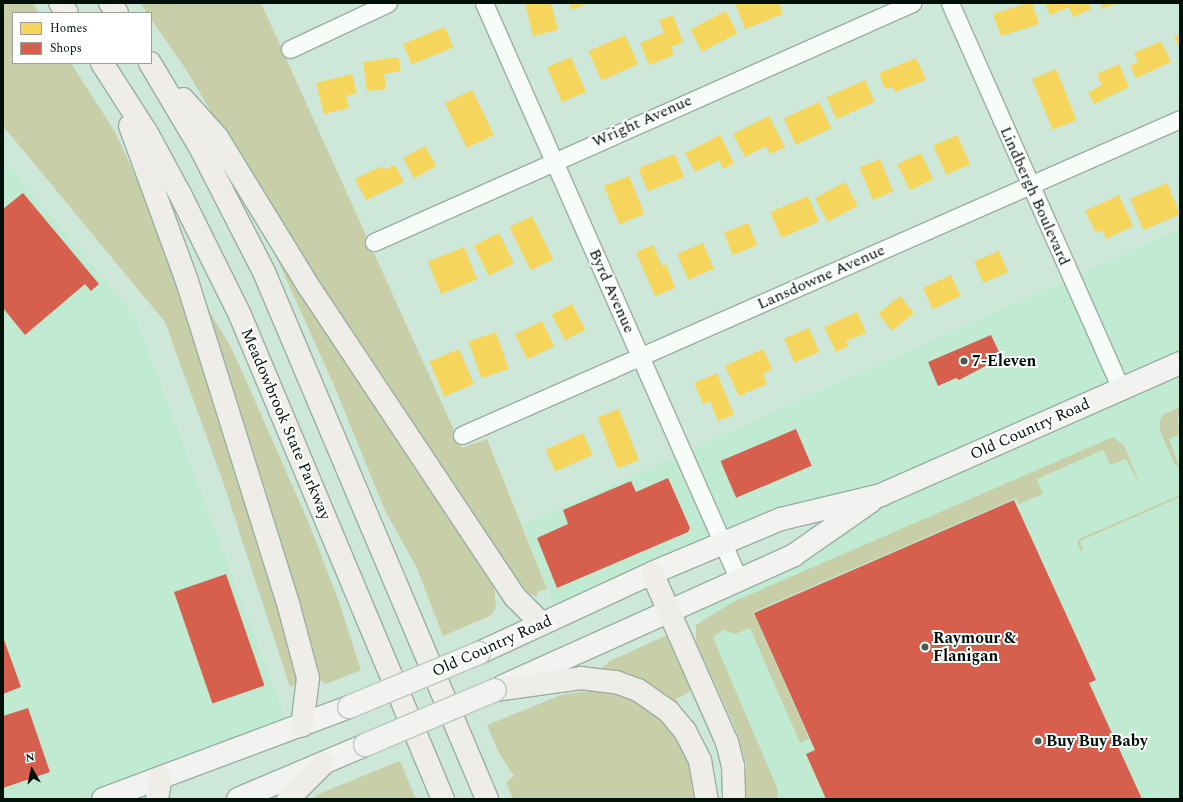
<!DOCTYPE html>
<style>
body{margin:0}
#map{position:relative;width:1183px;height:802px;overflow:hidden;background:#cde8d8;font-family:Spectral,serif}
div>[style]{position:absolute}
.built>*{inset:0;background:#c0ebd2}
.green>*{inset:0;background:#c8cfa8}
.homes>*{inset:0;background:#f6d55c;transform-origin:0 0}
.shops>*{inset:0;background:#d6604d;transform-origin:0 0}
.roads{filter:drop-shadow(1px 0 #99aea2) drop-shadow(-1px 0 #99aea2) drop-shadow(0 1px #99aea2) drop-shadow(0 -1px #99aea2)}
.street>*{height:17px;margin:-8.5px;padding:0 8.5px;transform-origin:8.5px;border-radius:8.5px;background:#f8fcf9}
.primary>*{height:22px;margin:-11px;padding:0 11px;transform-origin:11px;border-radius:11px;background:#f2f3f0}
.highway>*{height:22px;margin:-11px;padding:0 11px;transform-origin:11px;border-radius:11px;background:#eeede8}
.bridges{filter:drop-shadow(1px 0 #bac7bf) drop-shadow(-1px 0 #bac7bf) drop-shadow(0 1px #bac7bf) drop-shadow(0 -1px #bac7bf)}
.primary-bridge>*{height:22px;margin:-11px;padding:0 11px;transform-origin:11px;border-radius:11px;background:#f2f3f0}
.dots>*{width:11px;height:11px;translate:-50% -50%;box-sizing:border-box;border:2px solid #fff;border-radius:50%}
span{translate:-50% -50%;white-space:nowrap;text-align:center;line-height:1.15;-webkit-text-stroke:4px #fff;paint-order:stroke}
.street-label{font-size:16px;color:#011008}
.poi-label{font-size:16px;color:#011008;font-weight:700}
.left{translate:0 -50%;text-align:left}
.frame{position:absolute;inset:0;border:4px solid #011008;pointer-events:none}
.legend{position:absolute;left:12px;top:12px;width:140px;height:52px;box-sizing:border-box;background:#fff;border:1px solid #999f9c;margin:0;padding:5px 7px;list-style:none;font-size:12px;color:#011008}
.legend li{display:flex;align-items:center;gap:8px;height:20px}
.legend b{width:20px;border:1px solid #999f9c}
.north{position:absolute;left:12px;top:750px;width:40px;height:40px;-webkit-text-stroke:3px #fff;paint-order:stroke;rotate:351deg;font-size:11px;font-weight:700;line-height:16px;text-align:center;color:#011008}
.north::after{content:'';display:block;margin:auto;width:14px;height:18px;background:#011008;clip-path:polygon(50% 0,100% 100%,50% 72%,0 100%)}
</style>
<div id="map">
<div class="built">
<div style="clip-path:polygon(3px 159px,135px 316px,290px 731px,103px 799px,3px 799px)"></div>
<div style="clip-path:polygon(1180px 229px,1180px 799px,773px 799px,775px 788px,692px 600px,879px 496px,781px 519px,558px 616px,523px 525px)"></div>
</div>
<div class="green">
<div style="clip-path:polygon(3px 3px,33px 3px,39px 13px,13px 13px,13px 63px,71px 63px,115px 132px,135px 175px,173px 271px,300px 671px,297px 684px,290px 687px,223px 482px,165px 322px,3px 126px)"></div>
<div style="clip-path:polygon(140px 3px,261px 3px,462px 448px,487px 439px,547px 589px,537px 592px,537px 597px,520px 589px,258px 192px,187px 71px,151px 19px,151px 13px,147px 13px)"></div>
<div style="clip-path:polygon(261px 223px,494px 585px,496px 608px,490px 616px,443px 636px,416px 566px,386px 513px,333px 383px)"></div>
<div style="clip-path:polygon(202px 299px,232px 349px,308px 521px,338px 599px,361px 670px,326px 684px,321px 681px,315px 670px)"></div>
<div style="clip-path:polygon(1180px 407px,1180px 416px,1177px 417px,1180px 434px,1169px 439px,1180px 468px,1174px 463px,1160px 431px,1160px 422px,1162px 415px)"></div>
<div style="clip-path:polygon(1113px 437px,1125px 447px,1140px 486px,1126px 459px,1110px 465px,1103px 450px,1037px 479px,1043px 494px,1019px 504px,1016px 498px,753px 612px,809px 739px,800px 743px,750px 628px,735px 634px,724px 630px,714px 636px,714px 640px,778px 790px,777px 799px,745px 799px,746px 764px,736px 730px,696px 642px,696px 625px,735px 601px)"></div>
<div style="clip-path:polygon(1180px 495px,1180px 497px,1080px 541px,1083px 550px,1081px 551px,1077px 543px,1079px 539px)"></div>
<div style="clip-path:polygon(667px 635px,691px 691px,676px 699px,682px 713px,628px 675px,600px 669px,610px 661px)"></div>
<div style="clip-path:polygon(593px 683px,652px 707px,672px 728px,687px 752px,694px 799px,513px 799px,506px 782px,514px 776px,498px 751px,487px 725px,564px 694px,591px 691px)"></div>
<div style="clip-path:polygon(400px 761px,416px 799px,312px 799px,321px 793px)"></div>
</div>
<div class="homes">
<div style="clip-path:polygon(525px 3px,551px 3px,558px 30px,533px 36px)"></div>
<div style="clip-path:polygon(569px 3px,588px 3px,572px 10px)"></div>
<div style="clip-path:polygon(735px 3px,779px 3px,783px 14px,745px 29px)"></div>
<div style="clip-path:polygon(1028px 3px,1032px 3px,1039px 24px,1001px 36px,993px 14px)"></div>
<div style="clip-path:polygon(1045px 3px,1088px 3px,1091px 9px,1073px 17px,1069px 7px,1050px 15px)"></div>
<div style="clip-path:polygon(1100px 3px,1117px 3px,1103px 9px)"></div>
<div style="left:726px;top:11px;width:25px;height:40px;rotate:63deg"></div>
<div style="clip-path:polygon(673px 15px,683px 42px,671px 47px,674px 55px,649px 65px,640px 43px,664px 33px,659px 20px)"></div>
<div style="left:445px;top:27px;width:22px;height:45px;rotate:68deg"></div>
<div style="clip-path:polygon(1180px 34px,1180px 49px,1174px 36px)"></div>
<div style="left:625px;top:35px;width:32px;height:40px;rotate:66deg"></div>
<div style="clip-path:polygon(1161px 41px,1171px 62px,1136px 78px,1130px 66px,1138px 62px,1134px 53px)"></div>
<div style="clip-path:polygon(398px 57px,401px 71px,384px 74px,386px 89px,367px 91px,363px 62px)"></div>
<div style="left:571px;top:57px;width:38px;height:26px;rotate:67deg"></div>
<div style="clip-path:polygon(916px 58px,926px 80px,895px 92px,893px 87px,885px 89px,879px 73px)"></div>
<div style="clip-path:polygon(1119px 64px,1129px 87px,1094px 104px,1088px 92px,1102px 85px,1097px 74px)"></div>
<div style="left:1056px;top:69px;width:55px;height:26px;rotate:68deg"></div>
<div style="clip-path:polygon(352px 74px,357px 93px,346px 96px,349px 108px,324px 114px,316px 83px)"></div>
<div style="left:865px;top:80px;width:24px;height:42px;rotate:66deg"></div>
<div style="left:472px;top:90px;width:50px;height:30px;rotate:64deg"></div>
<div style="left:819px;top:102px;width:29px;height:39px;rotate:65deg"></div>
<div style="clip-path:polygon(769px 116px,785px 147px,770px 154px,766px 146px,745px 157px,733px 134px)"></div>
<div style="clip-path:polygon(720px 135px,734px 163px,723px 169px,719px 160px,695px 172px,685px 153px)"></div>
<div style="left:957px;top:135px;width:32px;height:26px;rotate:66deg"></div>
<div style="left:425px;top:146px;width:23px;height:25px;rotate:61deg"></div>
<div style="left:921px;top:153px;width:29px;height:26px;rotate:65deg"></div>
<div style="left:675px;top:154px;width:25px;height:39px;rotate:69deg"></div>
<div style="left:880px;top:159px;width:35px;height:22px;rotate:68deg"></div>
<div style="clip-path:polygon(395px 165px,404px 182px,366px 200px,355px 179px,382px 166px,383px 170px)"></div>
<div style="left:629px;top:176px;width:41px;height:27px;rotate:68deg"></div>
<div style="left:845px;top:182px;width:27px;height:34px;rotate:62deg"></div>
<div style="left:1167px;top:183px;width:34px;height:40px;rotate:67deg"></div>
<div style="clip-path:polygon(1119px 195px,1133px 226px,1106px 239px,1102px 230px,1096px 233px,1085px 211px)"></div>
<div style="left:808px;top:196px;width:28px;height:41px;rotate:67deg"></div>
<div style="left:532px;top:216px;width:48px;height:25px;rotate:64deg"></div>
<div style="left:748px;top:223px;width:24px;height:26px;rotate:68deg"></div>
<div style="left:499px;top:233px;width:34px;height:28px;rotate:64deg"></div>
<div style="left:703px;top:243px;width:28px;height:28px;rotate:67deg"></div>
<div style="clip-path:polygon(653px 245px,662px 266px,666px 264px,675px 288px,655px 296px,636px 252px)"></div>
<div style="left:464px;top:247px;width:35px;height:39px;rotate:68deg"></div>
<div style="left:999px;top:251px;width:23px;height:27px;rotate:67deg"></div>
<div style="left:951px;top:275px;width:23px;height:31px;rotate:65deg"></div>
<div style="left:900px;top:296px;width:22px;height:28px;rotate:51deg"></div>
<div style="left:572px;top:304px;width:29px;height:23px;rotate:63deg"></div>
<div style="clip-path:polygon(857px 312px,866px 333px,846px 341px,848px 346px,836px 352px,824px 327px)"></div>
<div style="left:542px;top:321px;width:28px;height:30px;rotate:64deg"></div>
<div style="left:809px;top:328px;width:26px;height:27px;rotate:67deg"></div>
<div style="left:496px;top:332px;width:39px;height:29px;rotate:71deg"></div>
<div style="left:459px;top:349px;width:38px;height:32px;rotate:67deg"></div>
<div style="clip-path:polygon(763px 349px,772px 369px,763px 374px,767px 384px,739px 396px,725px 366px)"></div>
<div style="clip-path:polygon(717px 373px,734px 415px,718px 421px,710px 401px,703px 404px,694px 383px)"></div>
<div style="left:619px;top:409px;width:55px;height:23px;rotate:69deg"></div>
<div style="left:583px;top:433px;width:24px;height:41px;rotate:66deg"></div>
</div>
<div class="shops">
<div style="clip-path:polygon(23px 193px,99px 284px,91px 291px,85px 284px,25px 335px,3px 308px,3px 209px)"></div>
<div style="clip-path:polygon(991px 335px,1001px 356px,999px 359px,959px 380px,956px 378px,938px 386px,928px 362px)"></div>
<div style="left:796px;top:429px;width:40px;height:82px;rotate:67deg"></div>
<div style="clip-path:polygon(668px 478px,690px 528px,688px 532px,557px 588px,537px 538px,568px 524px,563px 510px,631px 481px,636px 492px)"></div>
<div style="clip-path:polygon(1014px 500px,1096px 680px,1089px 683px,1142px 799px,826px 799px,806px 754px,815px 750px,754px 613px)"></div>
<div style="left:226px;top:574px;width:118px;height:55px;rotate:71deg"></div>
<div style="clip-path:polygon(3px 637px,21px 687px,3px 694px)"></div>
<div style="clip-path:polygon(28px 708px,50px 772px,3px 788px,3px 716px)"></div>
</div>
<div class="roads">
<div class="street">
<div style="left:484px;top:3px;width:631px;rotate:66.16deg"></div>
<div style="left:950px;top:3px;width:422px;rotate:66.1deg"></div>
<div style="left:290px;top:49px;width:108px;rotate:-25.1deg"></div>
<div style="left:374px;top:242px;width:589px;rotate:-23.95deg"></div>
<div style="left:462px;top:435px;width:784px;rotate:-23.75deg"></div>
</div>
<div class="primary">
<div style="left:479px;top:653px;width:191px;rotate:-24.8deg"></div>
<div style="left:652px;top:573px;width:140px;rotate:-22.7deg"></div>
<div style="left:781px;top:519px;width:103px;rotate:-13.5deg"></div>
<div style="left:881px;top:495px;width:327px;rotate:-23.8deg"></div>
<div style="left:503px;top:686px;width:319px;rotate:-24.2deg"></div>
<div style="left:794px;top:555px;width:93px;rotate:-34.9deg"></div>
<div style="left:103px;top:799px;width:263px;rotate:-20.5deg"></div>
<div style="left:238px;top:799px;width:138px;rotate:-23deg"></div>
</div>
<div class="highway">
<div style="left:60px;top:3px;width:12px;rotate:55deg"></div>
<div style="left:110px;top:3px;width:12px;rotate:55deg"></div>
<div style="left:102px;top:63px;width:83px;rotate:57.3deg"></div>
<div style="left:147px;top:133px;width:69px;rotate:61.6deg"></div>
<div style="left:180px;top:194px;width:135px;rotate:63.6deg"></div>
<div style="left:240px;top:315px;width:525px;rotate:67.25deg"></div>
<div style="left:150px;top:63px;width:100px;rotate:59.3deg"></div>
<div style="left:201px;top:149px;width:138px;rotate:62.9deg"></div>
<div style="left:264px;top:272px;width:572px;rotate:67.06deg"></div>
<div style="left:183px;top:99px;width:51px;rotate:48.2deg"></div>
<div style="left:217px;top:137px;width:176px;rotate:58.5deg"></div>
<div style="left:309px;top:287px;width:372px;rotate:56.4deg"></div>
<div style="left:515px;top:597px;width:38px;rotate:45deg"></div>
<div style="left:130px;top:126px;width:165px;rotate:69.8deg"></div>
<div style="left:187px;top:281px;width:342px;rotate:72.6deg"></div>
<div style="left:289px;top:607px;width:73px;rotate:75deg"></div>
<div style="left:308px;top:678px;width:48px;rotate:97.1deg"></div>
<div style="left:652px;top:573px;width:185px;rotate:66.1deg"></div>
<div style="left:727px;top:742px;width:25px;rotate:76deg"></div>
<div style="left:733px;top:766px;width:33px;rotate:88deg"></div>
<div style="left:495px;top:690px;width:87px;rotate:-7.9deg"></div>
<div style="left:581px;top:678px;width:35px;rotate:7deg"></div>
<div style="left:616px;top:682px;width:23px;rotate:20deg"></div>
<div style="left:638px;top:690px;width:38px;rotate:35deg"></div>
<div style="left:669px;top:712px;width:25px;rotate:50deg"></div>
<div style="left:685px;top:731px;width:34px;rotate:63deg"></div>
<div style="left:700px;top:761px;width:39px;rotate:80deg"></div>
<div style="left:157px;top:799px;width:22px;rotate:-80deg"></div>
<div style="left:288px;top:799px;width:51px;rotate:-45deg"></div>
</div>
</div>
<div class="bridges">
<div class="primary-bridge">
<div style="left:349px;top:707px;width:141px;rotate:-22.6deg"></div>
<div style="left:365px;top:745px;width:141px;rotate:-22.9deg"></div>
</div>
</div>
<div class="dots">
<div style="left:964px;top:361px;background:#485c51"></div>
<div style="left:925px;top:647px;background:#485c51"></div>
<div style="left:1038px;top:741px;background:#485c51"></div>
</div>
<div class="street-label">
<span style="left:642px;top:121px;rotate:-24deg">Wright Avenue</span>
<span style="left:1035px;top:196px;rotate:66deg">Lindbergh Boulevard</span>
<span style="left:821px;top:277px;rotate:-24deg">Lansdowne Avenue</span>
<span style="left:612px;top:291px;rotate:66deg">Byrd Avenue</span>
<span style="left:286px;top:424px;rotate:67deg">Meadowbrook State Parkway</span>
<span style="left:1030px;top:429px;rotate:-24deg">Old Country Road</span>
<span style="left:492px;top:646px;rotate:-24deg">Old Country Road</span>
</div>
<div class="poi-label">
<span class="left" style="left:972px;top:361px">7-Eleven</span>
<span class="left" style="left:933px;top:647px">Raymour &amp;<br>Flanigan</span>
<span class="left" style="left:1046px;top:741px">Buy Buy Baby</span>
</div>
<div class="frame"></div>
<ul class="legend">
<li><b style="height:11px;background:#f6d55c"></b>Homes</li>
<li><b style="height:11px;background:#d6604d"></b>Shops</li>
</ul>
<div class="north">N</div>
</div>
